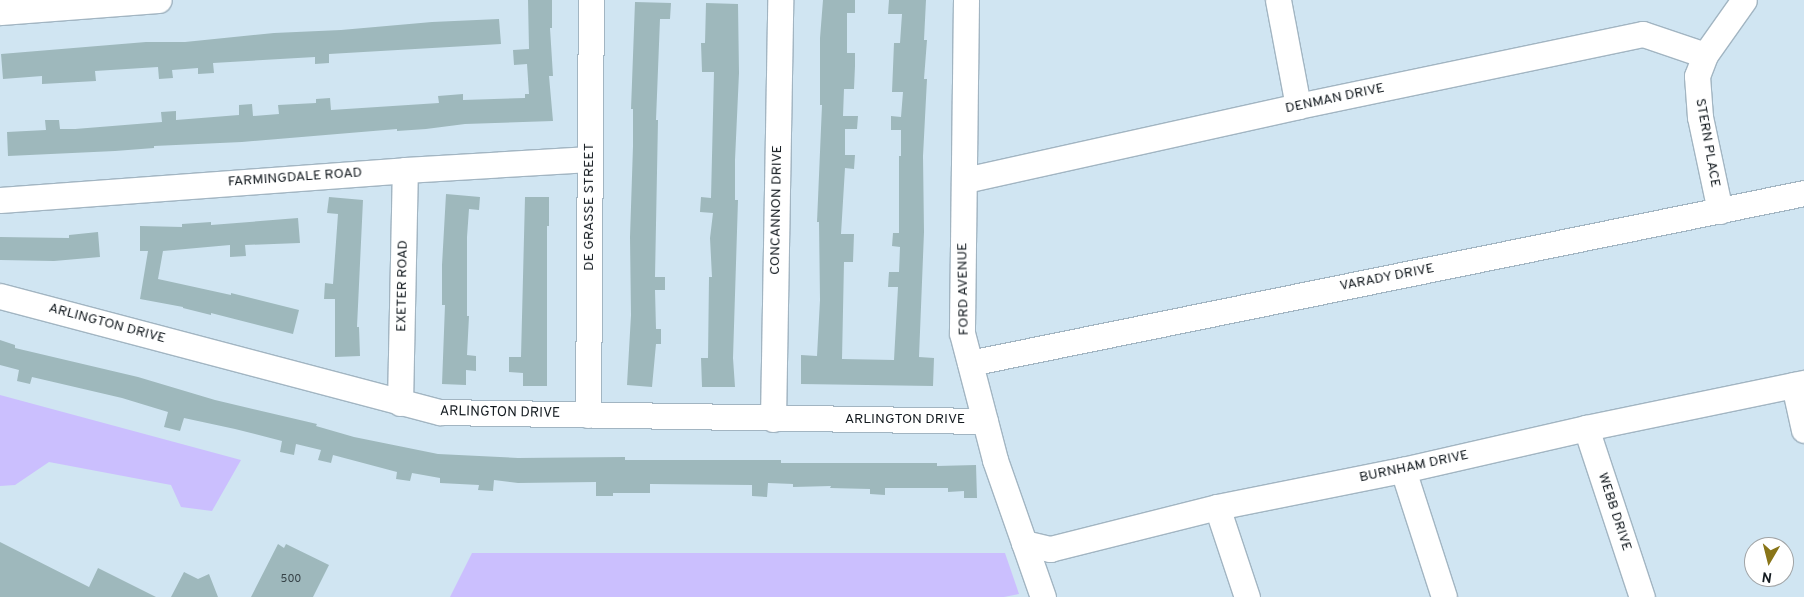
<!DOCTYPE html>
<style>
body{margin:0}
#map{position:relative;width:1804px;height:597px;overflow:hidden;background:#d0e5f2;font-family:Overpass,sans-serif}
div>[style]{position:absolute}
.green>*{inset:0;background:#cbbffe}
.building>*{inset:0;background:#9eb8bc}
.roads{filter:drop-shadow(1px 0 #a2b5c2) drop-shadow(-1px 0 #a2b5c2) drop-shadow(0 1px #a2b5c2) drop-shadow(0 -1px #a2b5c2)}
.minor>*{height:25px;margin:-12.5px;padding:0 12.5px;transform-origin:12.5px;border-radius:12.5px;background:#fff}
span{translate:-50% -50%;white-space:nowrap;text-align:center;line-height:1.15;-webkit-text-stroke:4px #fff;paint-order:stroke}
.number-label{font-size:11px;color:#364247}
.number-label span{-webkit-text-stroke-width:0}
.street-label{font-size:14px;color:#141b20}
.north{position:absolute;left:1744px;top:537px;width:50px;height:50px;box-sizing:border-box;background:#fff;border:1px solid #a1a4a6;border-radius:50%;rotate:188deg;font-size:14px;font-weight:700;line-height:20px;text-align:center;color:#141b20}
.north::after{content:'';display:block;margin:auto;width:18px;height:22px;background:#897518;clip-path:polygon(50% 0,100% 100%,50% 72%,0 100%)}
</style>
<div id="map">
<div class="green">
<div style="clip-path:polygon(0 395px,241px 460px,212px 511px,181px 507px,171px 485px,49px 462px,15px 485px,0 486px)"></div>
<div style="clip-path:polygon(472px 553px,1005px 553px,1019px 594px,1004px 597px,450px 597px)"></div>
</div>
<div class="building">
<div style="clip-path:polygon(528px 0,552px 0,552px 28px,550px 28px,553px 76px,549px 76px,553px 121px,465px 124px,426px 129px,397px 131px,397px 129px,242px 142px,154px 146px,154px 148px,115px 151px,8px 156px,7px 132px,46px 130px,45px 120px,59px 120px,60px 129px,75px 129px,162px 122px,161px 112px,176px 111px,176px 120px,239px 115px,239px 105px,252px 104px,253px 116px,279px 114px,278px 105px,316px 103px,316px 99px,330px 98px,331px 110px,439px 103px,438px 96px,463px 94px,463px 100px,525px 98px,525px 94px,529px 94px,527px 64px,514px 65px,513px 50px,529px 49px)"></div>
<div style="clip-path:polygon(823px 0,855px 0,855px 13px,847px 13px,847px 53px,855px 53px,855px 66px,854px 89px,844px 89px,843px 116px,858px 116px,857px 129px,845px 129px,845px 155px,855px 155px,854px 169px,845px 168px,841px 234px,854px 234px,853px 262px,844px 262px,842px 359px,894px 360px,898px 287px,888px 287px,889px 272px,899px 272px,900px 247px,892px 246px,893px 233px,899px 233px,899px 156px,901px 156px,901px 130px,891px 130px,891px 116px,901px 117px,903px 92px,892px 92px,894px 43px,900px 43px,902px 14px,888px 14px,889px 0,926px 0,924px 40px,927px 40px,924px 79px,927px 79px,923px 156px,924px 232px,919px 357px,934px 358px,933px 386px,801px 384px,801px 355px,817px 356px,820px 300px,819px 222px,817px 222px,822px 105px,820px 105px,820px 38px)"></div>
<div style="clip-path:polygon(635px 2px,671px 3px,670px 19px,660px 19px,656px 120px,658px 120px,655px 277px,665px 277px,665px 290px,655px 290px,656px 329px,661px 329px,661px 344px,656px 344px,652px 387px,627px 385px,631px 315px,630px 237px,633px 146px,633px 109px,631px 109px)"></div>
<div style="clip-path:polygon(706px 3px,738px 4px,739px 73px,735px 160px,735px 200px,738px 200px,733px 358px,735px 387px,702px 387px,701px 358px,708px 358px,709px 277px,712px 277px,710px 238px,713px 213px,700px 212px,701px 197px,711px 198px,714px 72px,702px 72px,701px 43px,705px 43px)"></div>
<div style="clip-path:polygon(499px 19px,501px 44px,329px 54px,329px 63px,315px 64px,315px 57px,213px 63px,214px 73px,198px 74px,198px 68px,172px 70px,173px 78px,159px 79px,158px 67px,95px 71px,96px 81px,42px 84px,42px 76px,3px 79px,1px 54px,146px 42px,185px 42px,274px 33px,341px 30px,432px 22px)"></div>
<div style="clip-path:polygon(446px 194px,480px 197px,479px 210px,469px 209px,467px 237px,467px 316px,469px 316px,467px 355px,476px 356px,476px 371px,466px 370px,466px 385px,442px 384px,445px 305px,442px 305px,442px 265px)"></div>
<div style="clip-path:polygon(329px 197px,363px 200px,357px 327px,359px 327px,360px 356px,335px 357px,335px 299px,324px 299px,325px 283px,333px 284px,338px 214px,327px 213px)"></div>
<div style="clip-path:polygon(525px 197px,549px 197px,549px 226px,547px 226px,547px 386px,523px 386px,523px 373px,509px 372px,509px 357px,521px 357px)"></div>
<div style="clip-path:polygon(298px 218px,300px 243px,245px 245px,246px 256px,230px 257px,230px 245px,163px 251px,158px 279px,231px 295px,231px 293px,299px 310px,293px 334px,211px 313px,211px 315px,183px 308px,183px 307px,140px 299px,148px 251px,140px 251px,140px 226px,182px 227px,182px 224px,211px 222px,211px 225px)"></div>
<div style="clip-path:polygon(98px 232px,100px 257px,54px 261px,0 260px,0 237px,69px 238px,69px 235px)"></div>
<div style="clip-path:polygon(0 340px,15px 345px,15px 348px,138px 377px,215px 400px,317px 424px,316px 426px,354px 437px,438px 454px,518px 458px,625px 457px,625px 460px,781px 460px,781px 463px,937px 463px,937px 466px,976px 465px,977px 498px,964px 498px,964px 491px,948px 492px,948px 488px,885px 488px,885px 495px,870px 494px,870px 489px,830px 488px,831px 486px,793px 487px,793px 484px,768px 483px,767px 497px,752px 496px,752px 485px,650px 484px,650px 493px,613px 493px,613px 496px,596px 496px,596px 482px,518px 483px,494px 480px,493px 491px,478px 490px,479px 485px,440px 483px,440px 478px,412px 473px,410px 481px,396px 479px,397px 472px,333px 455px,331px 463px,318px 460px,321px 450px,296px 444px,294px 455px,280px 452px,282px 441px,235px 429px,184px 418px,180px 431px,164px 427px,168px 412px,122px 398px,32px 377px,30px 384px,17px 381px,19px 370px,0 365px)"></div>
<div style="clip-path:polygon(0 542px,89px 587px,98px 568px,156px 597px,0 597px)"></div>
<div style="clip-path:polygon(278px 544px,284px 548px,286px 544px,329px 565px,313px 597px,251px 597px)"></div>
<div style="clip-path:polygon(184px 572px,198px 579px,209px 574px,218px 597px,171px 597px)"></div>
</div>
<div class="roads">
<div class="minor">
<div style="left:966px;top:0;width:333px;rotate:90.7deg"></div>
<div style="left:962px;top:333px;width:131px;rotate:75.4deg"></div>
<div style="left:995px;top:460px;width:145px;rotate:70.7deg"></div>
<div style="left:1278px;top:0;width:108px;rotate:79.3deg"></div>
<div style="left:0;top:12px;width:159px;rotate:-4.3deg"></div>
<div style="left:965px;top:180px;width:341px;rotate:-12.5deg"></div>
<div style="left:1298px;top:106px;width:352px;rotate:-11.8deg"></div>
<div style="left:1643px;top:34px;width:65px;rotate:18.7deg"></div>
<div style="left:0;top:200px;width:406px;rotate:-4.2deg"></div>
<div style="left:405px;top:170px;width:185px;rotate:-3.4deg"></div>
<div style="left:1720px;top:211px;width:96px;rotate:-102deg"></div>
<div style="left:1700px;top:117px;width:41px;rotate:-94.2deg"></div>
<div style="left:1697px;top:76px;width:22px;rotate:-69deg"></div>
<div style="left:1705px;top:55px;width:67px;rotate:-54.7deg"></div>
<div style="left:0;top:296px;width:455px;rotate:14.8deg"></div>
<div style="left:440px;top:412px;width:545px;rotate:0.95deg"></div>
<div style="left:970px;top:363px;width:851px;rotate:-11.52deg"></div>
<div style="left:1794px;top:385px;width:46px;rotate:77.5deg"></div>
<div style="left:400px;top:403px;width:233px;rotate:-88.8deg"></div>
<div style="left:588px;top:415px;width:415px;rotate:-89.6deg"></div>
<div style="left:773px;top:419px;width:419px;rotate:-89deg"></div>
<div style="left:1586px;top:428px;width:178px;rotate:71.7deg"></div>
<div style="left:1403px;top:470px;width:133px;rotate:72.1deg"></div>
<div style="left:1217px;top:507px;width:95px;rotate:71.6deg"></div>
<div style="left:1024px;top:543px;width:27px;rotate:13deg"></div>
<div style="left:1050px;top:549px;width:172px;rotate:-14.1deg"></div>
<div style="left:1217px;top:507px;width:190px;rotate:-11.3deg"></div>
<div style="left:1403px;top:470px;width:188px;rotate:-12.9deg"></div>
<div style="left:1586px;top:428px;width:223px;rotate:-11.7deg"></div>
</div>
</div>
<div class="number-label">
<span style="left:291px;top:579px">500</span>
</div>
<div class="street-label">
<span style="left:1335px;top:99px;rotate:-12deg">DENMAN DRIVE</span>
<span style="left:1707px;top:143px;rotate:80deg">STERN PLACE</span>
<span style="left:295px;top:178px;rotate:-4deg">FARMINGDALE ROAD</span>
<span style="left:590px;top:207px;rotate:-90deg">DE GRASSE STREET</span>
<span style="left:777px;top:210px;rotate:-89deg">CONCANNON DRIVE</span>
<span style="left:1387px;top:278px;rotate:-11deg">VARADY DRIVE</span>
<span style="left:403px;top:286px;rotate:-89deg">EXETER ROAD</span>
<span style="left:964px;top:289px;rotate:-91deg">FORD AVENUE</span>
<span style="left:107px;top:324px;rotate:15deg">ARLINGTON DRIVE</span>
<span style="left:500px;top:413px;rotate:1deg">ARLINGTON DRIVE</span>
<span style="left:905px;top:420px">ARLINGTON DRIVE</span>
<span style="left:1414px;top:467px;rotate:-12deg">BURNHAM DRIVE</span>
<span style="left:1614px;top:512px;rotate:72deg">WEBB DRIVE</span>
</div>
<div class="north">N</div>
</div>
